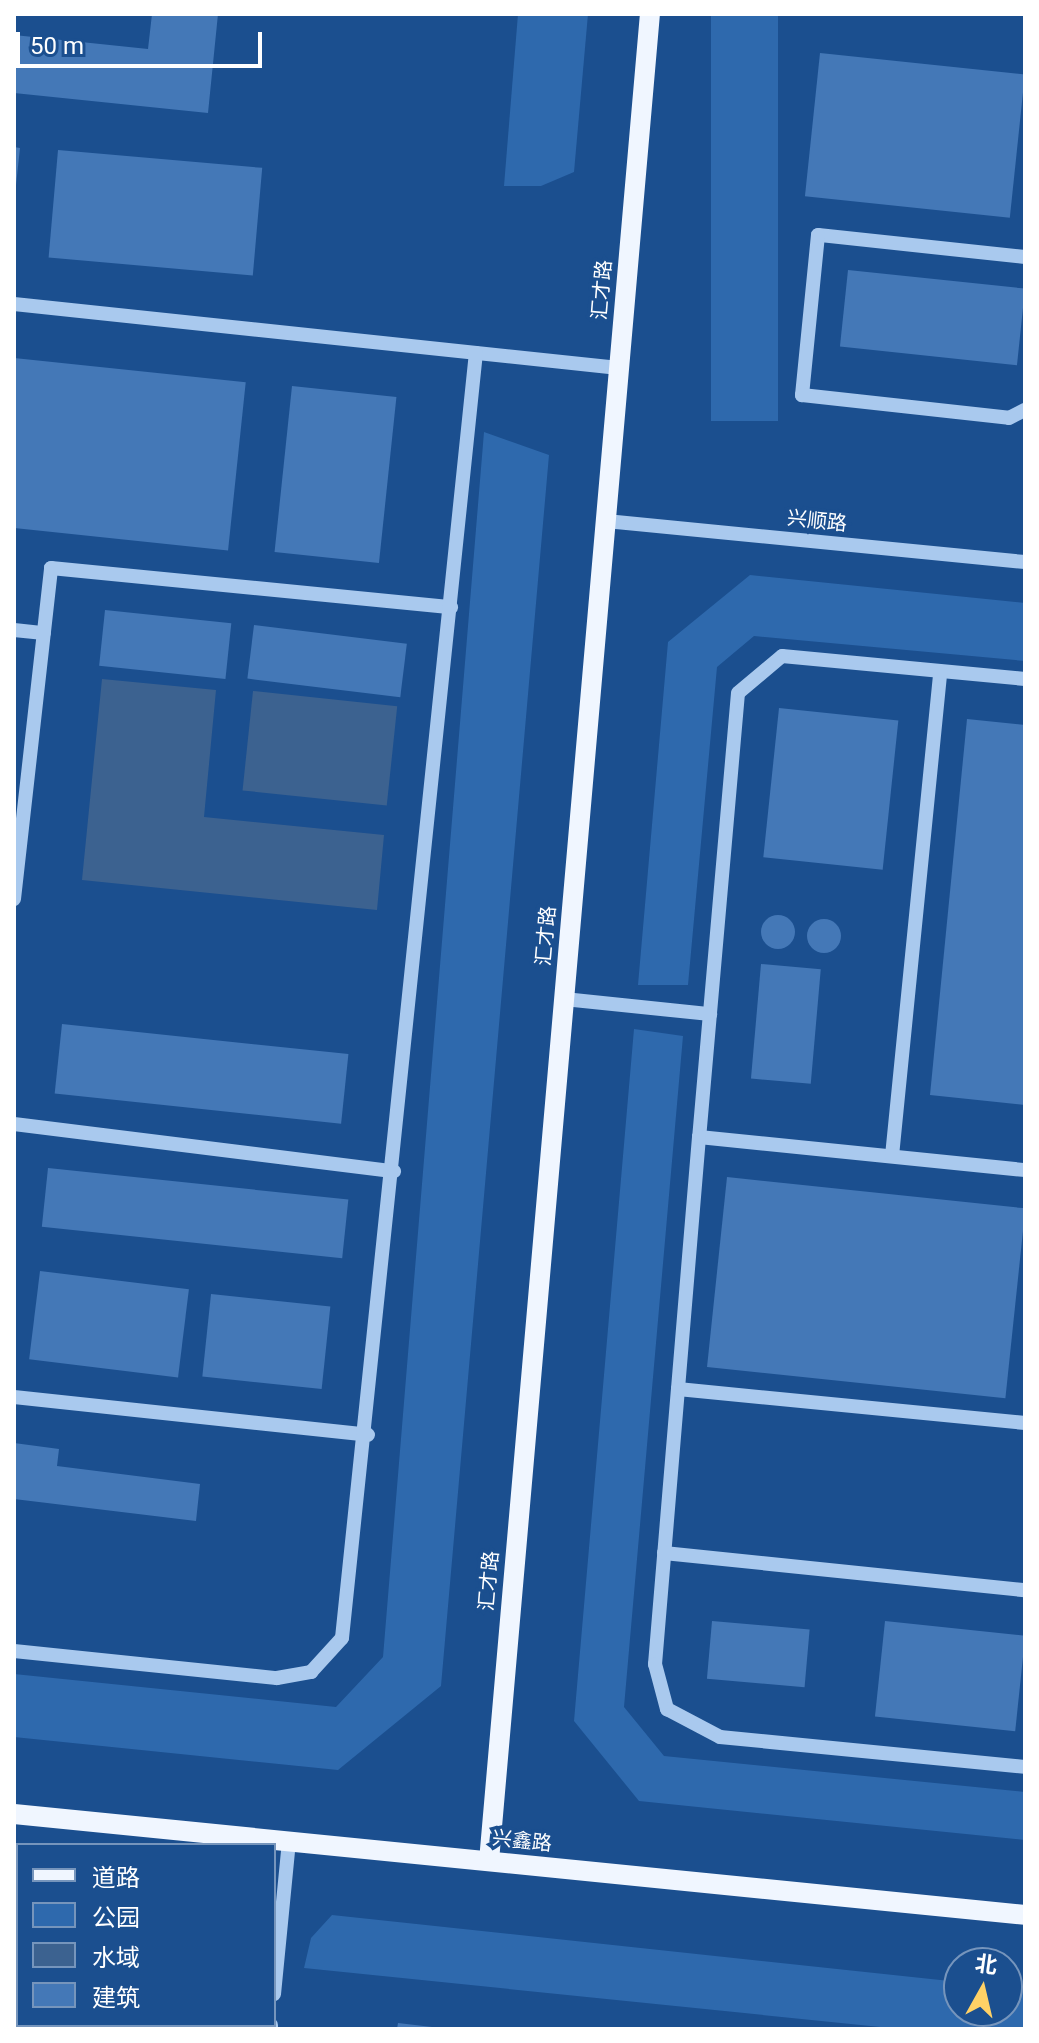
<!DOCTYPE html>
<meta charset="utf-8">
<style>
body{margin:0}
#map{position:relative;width:1039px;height:2043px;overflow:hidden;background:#1b4f8f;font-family:Roboto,"Noto Sans SC",sans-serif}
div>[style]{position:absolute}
.green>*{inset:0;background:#2e69ad;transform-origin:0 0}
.water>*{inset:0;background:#3c6290;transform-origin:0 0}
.building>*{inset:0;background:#4478b7;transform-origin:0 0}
.round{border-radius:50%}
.minor>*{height:14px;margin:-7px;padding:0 7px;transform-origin:7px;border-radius:7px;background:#a9c9ee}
.major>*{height:20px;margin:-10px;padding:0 10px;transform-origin:10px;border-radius:10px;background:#f0f6ff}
span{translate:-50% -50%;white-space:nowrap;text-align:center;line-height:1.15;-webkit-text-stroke:7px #1b4f8f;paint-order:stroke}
.street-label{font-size:20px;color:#fff}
.frame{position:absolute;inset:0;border:16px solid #fff;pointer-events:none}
.legend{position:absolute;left:16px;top:1843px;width:260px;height:184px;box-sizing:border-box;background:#1b4f8f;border:2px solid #7695bc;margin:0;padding:10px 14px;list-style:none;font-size:24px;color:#fff}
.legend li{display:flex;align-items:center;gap:16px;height:40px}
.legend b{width:40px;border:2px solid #7695bc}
.north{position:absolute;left:943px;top:1947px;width:80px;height:80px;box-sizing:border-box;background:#1b4f8f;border:2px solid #7695bc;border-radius:50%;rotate:8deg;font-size:22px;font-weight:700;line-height:32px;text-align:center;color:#fff}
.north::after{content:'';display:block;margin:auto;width:28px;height:36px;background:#ffd166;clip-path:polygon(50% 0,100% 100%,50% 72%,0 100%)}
.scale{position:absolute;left:16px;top:32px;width:246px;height:36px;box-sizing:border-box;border:4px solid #fff;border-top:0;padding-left:10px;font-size:24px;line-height:28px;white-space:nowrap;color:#fff;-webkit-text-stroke:6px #1b4f8f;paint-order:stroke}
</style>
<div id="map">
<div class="green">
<div style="clip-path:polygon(518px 14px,588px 14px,574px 172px,541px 186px,504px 186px)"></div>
<div style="left:711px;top:14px;width:67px;height:407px"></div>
<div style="clip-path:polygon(484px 432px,549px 455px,441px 1686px,338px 1770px,14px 1737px,14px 1674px,336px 1707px,383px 1657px)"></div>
<div style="clip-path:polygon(750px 575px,1025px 603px,1025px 661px,754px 636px,717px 667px,688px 985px,638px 985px,668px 642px)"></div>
<div style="clip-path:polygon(634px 1029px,683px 1036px,624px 1707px,664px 1756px,1025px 1792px,1025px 1840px,639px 1801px,574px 1721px)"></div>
<div style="clip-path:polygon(332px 1915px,959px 1982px,959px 2011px,1007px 2011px,1007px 1987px,1025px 1989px,1025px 2029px,900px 2029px,304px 1968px,311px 1938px)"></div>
</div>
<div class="water">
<div style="clip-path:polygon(102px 679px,216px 690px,204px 817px,384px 835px,377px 910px,82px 880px)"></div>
<div style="left:253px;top:691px;width:145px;height:100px;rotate:6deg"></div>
</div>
<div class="building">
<div style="clip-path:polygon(152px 14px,218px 14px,208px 113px,14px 93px,14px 35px,148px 49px)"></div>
<div style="left:820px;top:53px;width:206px;height:144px;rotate:6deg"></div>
<div style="clip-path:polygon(14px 147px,20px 148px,16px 185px,14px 185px)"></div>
<div style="left:58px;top:150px;width:205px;height:108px;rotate:5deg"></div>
<div style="left:848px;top:270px;width:178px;height:77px;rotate:6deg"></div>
<div style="left:14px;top:358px;width:233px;height:169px;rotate:6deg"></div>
<div style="left:292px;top:386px;width:105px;height:167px;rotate:6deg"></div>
<div style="left:105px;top:610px;width:127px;height:56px;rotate:6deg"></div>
<div style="left:254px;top:625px;width:154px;height:54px;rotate:7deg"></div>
<div style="left:779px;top:708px;width:120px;height:150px;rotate:6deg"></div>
<div style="clip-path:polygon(967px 719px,1025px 725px,1025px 1105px,930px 1095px)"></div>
<div class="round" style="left:761px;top:915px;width:34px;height:34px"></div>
<div class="round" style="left:807px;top:919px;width:34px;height:34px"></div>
<div style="left:761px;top:964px;width:60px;height:115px;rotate:5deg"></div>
<div style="left:62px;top:1024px;width:288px;height:70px;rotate:6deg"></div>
<div style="left:48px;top:1168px;width:302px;height:59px;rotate:6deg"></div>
<div style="left:727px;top:1177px;width:300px;height:191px;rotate:6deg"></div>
<div style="left:40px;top:1271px;width:150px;height:89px;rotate:7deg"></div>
<div style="left:211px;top:1294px;width:120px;height:83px;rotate:6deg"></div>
<div style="clip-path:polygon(14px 1443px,59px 1449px,57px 1466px,200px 1484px,196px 1521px,14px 1499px)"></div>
<div style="left:712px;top:1621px;width:98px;height:58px;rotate:5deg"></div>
<div style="left:885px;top:1621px;width:141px;height:96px;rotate:6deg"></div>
<div style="clip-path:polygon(398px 2023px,432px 2027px,432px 2029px,397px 2029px)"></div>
</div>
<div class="minor">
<div style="left:1025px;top:257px;width:208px;rotate:-173.9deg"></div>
<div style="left:818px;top:235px;width:161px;rotate:95.7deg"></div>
<div style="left:802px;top:395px;width:208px;rotate:6.3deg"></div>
<div style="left:1009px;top:418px;width:18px;rotate:-27deg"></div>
<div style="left:14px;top:304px;width:608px;rotate:6.04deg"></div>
<div style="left:606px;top:521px;width:421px;rotate:5.6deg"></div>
<div style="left:14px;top:630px;width:30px;rotate:6deg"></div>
<div style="left:1025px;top:679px;width:244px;rotate:-174.6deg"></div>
<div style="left:782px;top:656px;width:57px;rotate:139.9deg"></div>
<div style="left:738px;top:693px;width:446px;rotate:95deg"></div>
<div style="left:699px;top:1137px;width:328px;rotate:5.8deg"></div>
<div style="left:14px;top:899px;width:333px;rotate:-83.6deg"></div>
<div style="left:51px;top:568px;width:402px;rotate:5.6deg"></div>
<div style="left:564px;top:999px;width:147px;rotate:5.9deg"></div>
<div style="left:14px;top:1124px;width:383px;rotate:7.1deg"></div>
<div style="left:699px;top:1137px;width:529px;rotate:94.77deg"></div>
<div style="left:655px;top:1664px;width:47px;rotate:75.1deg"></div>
<div style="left:667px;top:1709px;width:60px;rotate:27.8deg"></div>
<div style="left:720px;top:1737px;width:306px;rotate:5.6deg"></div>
<div style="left:892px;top:1156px;width:487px;rotate:-84.3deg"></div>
<div style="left:678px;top:1389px;width:349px;rotate:5.6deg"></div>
<div style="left:14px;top:1397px;width:356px;rotate:6.1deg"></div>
<div style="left:664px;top:1553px;width:363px;rotate:5.9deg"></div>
<div style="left:14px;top:1651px;width:264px;rotate:5.9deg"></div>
<div style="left:277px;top:1678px;width:35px;rotate:-10deg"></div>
<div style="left:311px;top:1672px;width:46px;rotate:-47.6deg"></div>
<div style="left:342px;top:1638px;width:1292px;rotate:-84.05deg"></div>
<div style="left:14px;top:1970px;width:4px"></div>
<div style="left:274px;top:1994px;width:154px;rotate:-84.4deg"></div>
<div style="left:96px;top:2029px;width:4px;rotate:-76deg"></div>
<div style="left:206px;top:2029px;width:4px;rotate:-90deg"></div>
<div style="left:271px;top:2029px;width:4px;rotate:-90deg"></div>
</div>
<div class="major">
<div style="left:14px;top:1814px;width:1016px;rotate:5.7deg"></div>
<div style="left:489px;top:1861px;width:1854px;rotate:-85.02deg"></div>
</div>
<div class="street-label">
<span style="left:602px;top:290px;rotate:-85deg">汇才路</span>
<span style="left:817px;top:521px;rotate:6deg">兴顺路</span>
<span style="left:546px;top:936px;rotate:-85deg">汇才路</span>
<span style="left:489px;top:1581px;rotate:-85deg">汇才路</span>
<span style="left:522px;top:1841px;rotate:6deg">兴鑫路</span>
</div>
<div class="frame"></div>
<ul class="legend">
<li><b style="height:10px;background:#f0f6ff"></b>道路</li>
<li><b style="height:22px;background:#2e69ad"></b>公园</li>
<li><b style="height:22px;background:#3c6290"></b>水域</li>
<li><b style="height:22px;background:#4478b7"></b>建筑</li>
</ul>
<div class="north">北</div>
<div class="scale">50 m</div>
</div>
